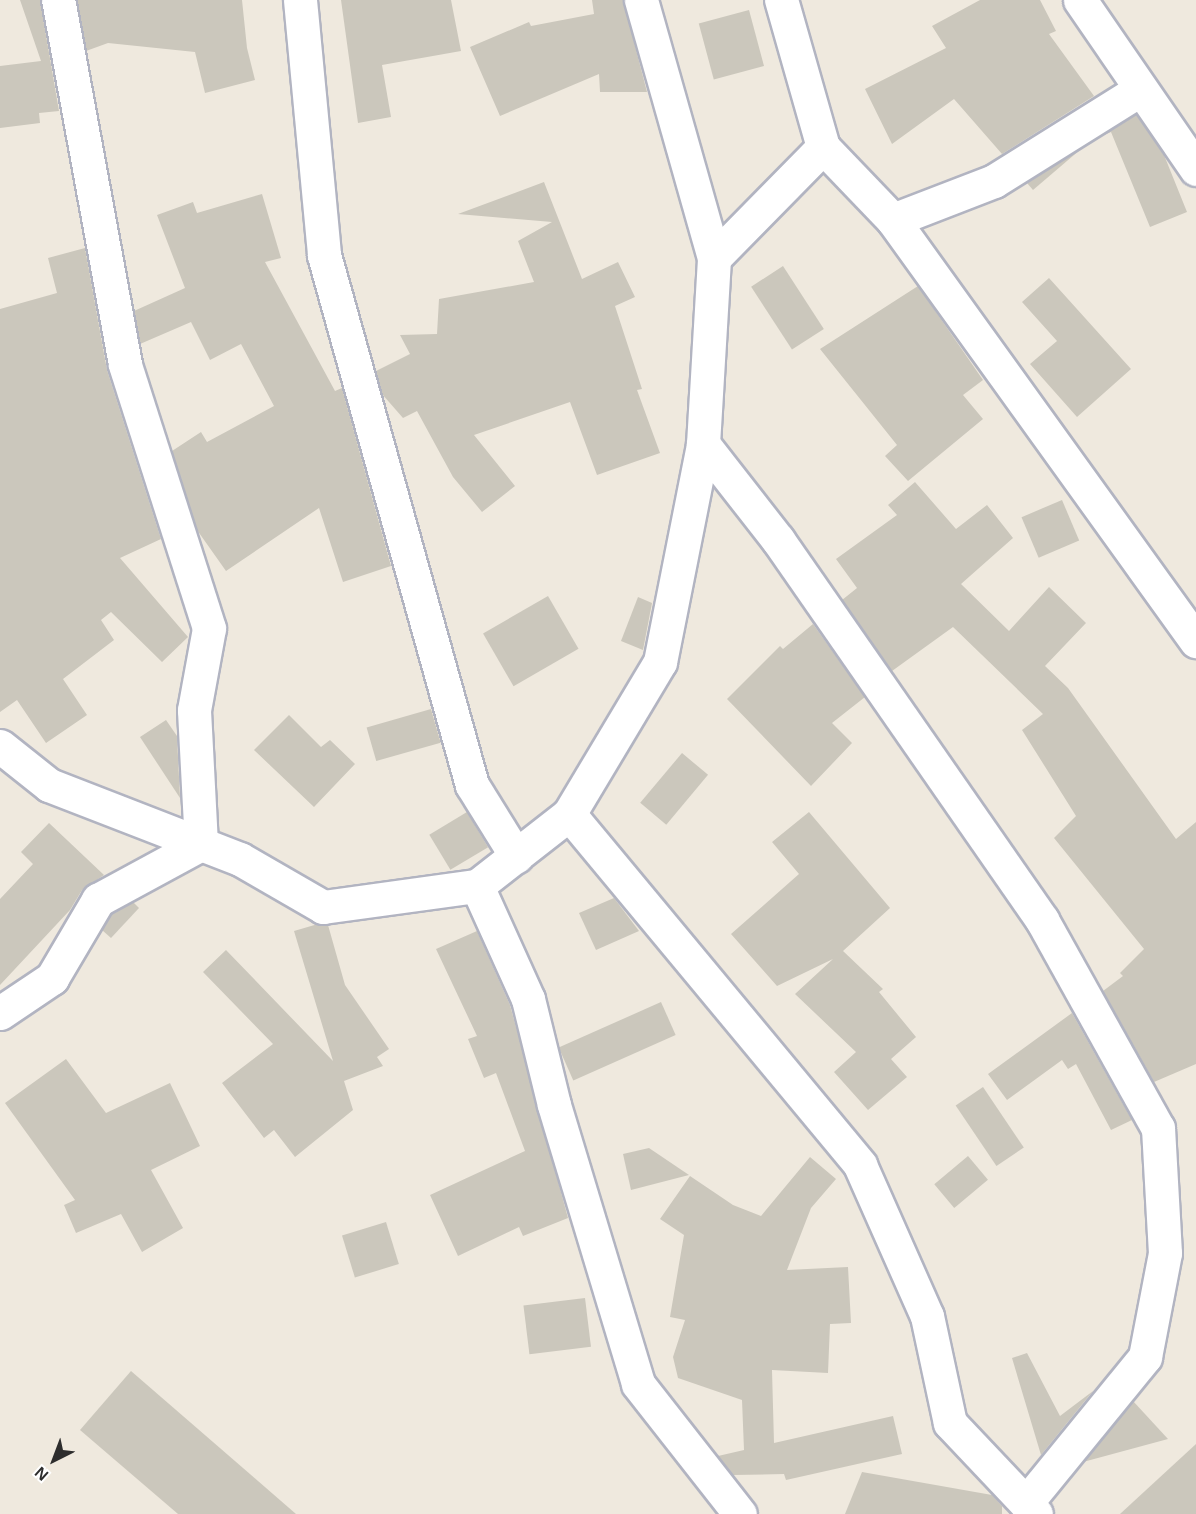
<!DOCTYPE html>
<style>
body{margin:0}
#map{position:relative;width:1196px;height:1514px;overflow:hidden;background:#efe9de;font-family:Arial,sans-serif}
div>[style]{position:absolute}
.building>*{inset:0;background:#cbc7bc;transform-origin:0 0}
.roads{filter:drop-shadow(2px 0 #b2b4c1) drop-shadow(-2px 0 #b2b4c1) drop-shadow(0 2px #b2b4c1) drop-shadow(0 -2px #b2b4c1)}
.minor>*{height:33px;margin:-16.5px;padding:0 16.5px;transform-origin:16.5px;border-radius:16.5px;background:#fff}
span{translate:-50% -50%;white-space:nowrap;text-align:center;line-height:1.15;-webkit-text-stroke:4.5px #fff;paint-order:stroke}
.north{position:absolute;left:24px;top:1430px;width:60px;height:60px;-webkit-text-stroke:4px #fff;paint-order:stroke;rotate:222deg;font-size:16px;font-weight:700;line-height:24px;text-align:center;color:#2d2d2d}
.north::after{content:'';display:block;margin:auto;width:21px;height:27px;background:#2d2d2d;clip-path:polygon(50% 0,100% 100%,50% 72%,0 100%)}
</style>
<div id="map">
<div class="building">
<div style="clip-path:polygon(20px 0,40px 0,59px 111px,39px 113px,40px 123px,0 128px,0 66px,41px 61px)"></div>
<div style="clip-path:polygon(77px 0,242px 0,247px 48px,255px 80px,205px 93px,195px 52px,108px 43px,86px 51px)"></div>
<div style="clip-path:polygon(341px 0,451px 0,461px 51px,382px 65px,391px 117px,358px 123px)"></div>
<div style="clip-path:polygon(592px 0,623px 0,647px 92px,600px 92px,599px 74px,500px 116px,470px 47px,529px 22px,531px 26px,594px 14px)"></div>
<div style="clip-path:polygon(980px 0,1040px 0,1056px 31px,1049px 34px,1094px 96px,1002px 154px,954px 99px,892px 144px,865px 89px,946px 48px,932px 26px)"></div>
<div style="left:749px;top:10px;width:58px;height:52px;rotate:75deg"></div>
<div style="clip-path:polygon(1136px 114px,1164px 155px,1187px 212px,1150px 227px,1111px 132px,1099px 137px)"></div>
<div style="clip-path:polygon(1081px 149px,1033px 190px,1027px 183px)"></div>
<div style="clip-path:polygon(544px 182px,582px 279px,618px 262px,635px 297px,615px 306px,642px 389px,637px 390px,660px 453px,597px 475px,570px 402px,474px 435px,515px 486px,482px 512px,453px 477px,417px 411px,403px 418px,382px 394px,376px 371px,410px 354px,400px 335px,437px 334px,439px 299px,534px 282px,518px 241px,552px 222px,458px 214px)"></div>
<div style="clip-path:polygon(262px 194px,281px 258px,265px 262px,335px 391px,342px 388px,391px 566px,343px 582px,319px 508px,226px 571px,197px 530px,172px 451px,201px 432px,207px 442px,274px 406px,241px 344px,210px 360px,191px 322px,140px 344px,134px 311px,185px 288px,157px 215px,193px 202px,197px 213px)"></div>
<div style="clip-path:polygon(85px 248px,107px 370px,161px 539px,120px 558px,188px 637px,162px 662px,111px 612px,101px 620px,114px 640px,63px 679px,87px 715px,46px 743px,17px 700px,0 712px,0 309px,57px 293px,48px 258px)"></div>
<div style="left:783px;top:266px;width:75px;height:38px;rotate:57deg"></div>
<div style="clip-path:polygon(1049px 278px,1131px 369px,1077px 417px,1030px 364px,1057px 341px,1022px 302px)"></div>
<div style="clip-path:polygon(918px 286px,983px 380px,963px 395px,983px 419px,908px 481px,885px 456px,897px 445px,820px 349px)"></div>
<div style="clip-path:polygon(915px 482px,956px 529px,987px 505px,1013px 538px,961px 584px,1009px 631px,1049px 587px,1086px 623px,1045px 666px,1068px 688px,1176px 839px,1196px 822px,1196px 1064px,1154px 1082px,1103px 991px,1123px 976px,1120px 973px,1144px 949px,1054px 838px,1076px 816px,1022px 730px,1043px 714px,953px 627px,892px 671px,842px 600px,857px 588px,836px 559px,897px 515px,888px 505px)"></div>
<div style="left:1062px;top:500px;width:44px;height:44px;rotate:67deg"></div>
<div style="left:548px;top:596px;width:61px;height:75px;rotate:60deg"></div>
<div style="clip-path:polygon(638px 597px,652px 603px,643px 650px,621px 641px)"></div>
<div style="clip-path:polygon(813px 624px,865px 697px,832px 723px,852px 743px,811px 786px,727px 699px,780px 646px,783px 649px)"></div>
<div style="left:431px;top:709px;width:35px;height:67px;rotate:74deg"></div>
<div style="clip-path:polygon(289px 715px,321px 747px,330px 740px,355px 764px,314px 807px,254px 750px)"></div>
<div style="clip-path:polygon(166px 720px,177px 736px,180px 798px,140px 737px)"></div>
<div style="left:682px;top:753px;width:34px;height:65px;rotate:40deg"></div>
<div style="left:467px;top:812px;width:41px;height:44px;rotate:59deg"></div>
<div style="clip-path:polygon(809px 812px,890px 908px,843px 951px,883px 989px,879px 992px,916px 1037px,891px 1059px,907px 1077px,868px 1110px,834px 1072px,856px 1052px,795px 994px,833px 959px,777px 986px,731px 934px,799px 874px,772px 842px)"></div>
<div style="clip-path:polygon(49px 823px,104px 875px,82px 890px,70px 910px,0 985px,0 899px,33px 864px,21px 852px)"></div>
<div style="clip-path:polygon(614px 898px,639px 931px,596px 950px,579px 913px)"></div>
<div style="clip-path:polygon(133px 902px,139px 908px,111px 938px,102px 930px,112px 914px)"></div>
<div style="clip-path:polygon(318px 924px,328px 925px,345px 985px,389px 1049px,377px 1057px,383px 1066px,344px 1081px,353px 1110px,295px 1157px,274px 1130px,264px 1138px,222px 1083px,273px 1044px,203px 972px,226px 950px,333px 1061px,294px 931px)"></div>
<div style="clip-path:polygon(477px 931px,510px 1005px,568px 1218px,523px 1236px,519px 1227px,458px 1256px,430px 1195px,525px 1151px,496px 1073px,484px 1078px,468px 1039px,477px 1036px,436px 949px)"></div>
<div style="left:661px;top:1002px;width:36px;height:112px;rotate:66deg"></div>
<div style="clip-path:polygon(1072px 1013px,1132px 1120px,1111px 1130px,1076px 1064px,1068px 1069px,1062px 1060px,1007px 1100px,988px 1074px)"></div>
<div style="clip-path:polygon(66px 1059px,106px 1113px,170px 1083px,200px 1146px,151px 1170px,183px 1228px,142px 1252px,121px 1214px,76px 1233px,64px 1205px,75px 1200px,5px 1103px)"></div>
<div style="left:983px;top:1087px;width:73px;height:33px;rotate:56deg"></div>
<div style="clip-path:polygon(649px 1148px,689px 1175px,631px 1190px,623px 1154px)"></div>
<div style="left:968px;top:1156px;width:31px;height:44px;rotate:50deg"></div>
<div style="clip-path:polygon(810px 1157px,836px 1179px,811px 1208px,787px 1270px,848px 1267px,851px 1323px,830px 1324px,828px 1373px,772px 1370px,774px 1443px,893px 1416px,902px 1454px,786px 1480px,784px 1474px,733px 1475px,718px 1456px,744px 1450px,742px 1400px,678px 1378px,673px 1357px,685px 1320px,670px 1317px,684px 1235px,660px 1219px,690px 1176px,733px 1205px,761px 1216px)"></div>
<div style="left:386px;top:1222px;width:44px;height:46px;rotate:73deg"></div>
<div style="left:585px;top:1298px;width:49px;height:62px;rotate:83deg"></div>
<div style="clip-path:polygon(1027px 1353px,1060px 1416px,1093px 1391px,1041px 1455px,1012px 1358px)"></div>
<div style="clip-path:polygon(131px 1371px,296px 1514px,178px 1514px,80px 1430px)"></div>
<div style="clip-path:polygon(1133px 1401px,1168px 1439px,1083px 1462px)"></div>
<div style="clip-path:polygon(1196px 1444px,1196px 1514px,1120px 1514px)"></div>
<div style="clip-path:polygon(862px 1472px,992px 1495px,1002px 1506px,1002px 1514px,845px 1514px)"></div>
</div>
<div class="roads">
<div class="minor">
<div style="left:300px;top:0;width:256px;rotate:84.6deg"></div>
<div style="left:324px;top:255px;width:550px;rotate:74.4deg"></div>
<div style="left:472px;top:785px;width:84px;rotate:58.2deg"></div>
<div style="left:641px;top:0;width:268px;rotate:74.2deg"></div>
<div style="left:1080px;top:0;width:205px;rotate:55.5deg"></div>
<div style="left:823px;top:147px;width:101px;rotate:46.2deg"></div>
<div style="left:893px;top:220px;width:519px;rotate:54.26deg"></div>
<div style="left:893px;top:220px;width:108px;rotate:-21.1deg"></div>
<div style="left:994px;top:181px;width:173px;rotate:-32deg"></div>
<div style="left:703px;top:444px;width:122px;rotate:52deg"></div>
<div style="left:778px;top:540px;width:463px;rotate:55.2deg"></div>
<div style="left:1042px;top:920px;width:238px;rotate:60.9deg"></div>
<div style="left:1158px;top:1128px;width:125px;rotate:86.8deg"></div>
<div style="left:1165px;top:1253px;width:106px;rotate:100.9deg"></div>
<div style="left:1145px;top:1357px;width:188px;rotate:129.2deg"></div>
<div style="left:0;top:746px;width:63px;rotate:38.5deg"></div>
<div style="left:49px;top:785px;width:205px;rotate:21.2deg"></div>
<div style="left:240px;top:859px;width:96px;rotate:30deg"></div>
<div style="left:323px;top:907px;width:155px;rotate:-7.8deg"></div>
<div style="left:477px;top:886px;width:117px;rotate:-38deg"></div>
<div style="left:569px;top:814px;width:177px;rotate:-59.1deg"></div>
<div style="left:660px;top:662px;width:222px;rotate:-78.8deg"></div>
<div style="left:703px;top:444px;width:186px;rotate:-86.6deg"></div>
<div style="left:714px;top:258px;width:156px;rotate:-45.5deg"></div>
<div style="left:823px;top:147px;width:153px;rotate:-105.9deg"></div>
<div style="left:569px;top:814px;width:456px;rotate:50.3deg"></div>
<div style="left:860px;top:1165px;width:165px;rotate:66.1deg"></div>
<div style="left:927px;top:1316px;width:109px;rotate:77.9deg"></div>
<div style="left:950px;top:1423px;width:125px;rotate:46.6deg"></div>
<div style="left:477px;top:886px;width:124px;rotate:65.7deg"></div>
<div style="left:528px;top:999px;width:109px;rotate:76.2deg"></div>
<div style="left:554px;top:1105px;width:291px;rotate:73.2deg"></div>
<div style="left:638px;top:1384px;width:165px;rotate:51.9deg"></div>
<div style="left:0;top:1013px;width:63px;rotate:-33.9deg"></div>
<div style="left:52px;top:978px;width:91px;rotate:-59.5deg"></div>
<div style="left:98px;top:900px;width:117px;rotate:-28.5deg"></div>
<div style="left:201px;top:844px;width:134px;rotate:-93deg"></div>
<div style="left:194px;top:710px;width:83px;rotate:-79.6deg"></div>
<div style="left:209px;top:628px;width:277px;rotate:-107.7deg"></div>
<div style="left:125px;top:364px;width:370px;rotate:-100.4deg"></div>
</div>
</div>
<div class="north">N</div>
</div>
